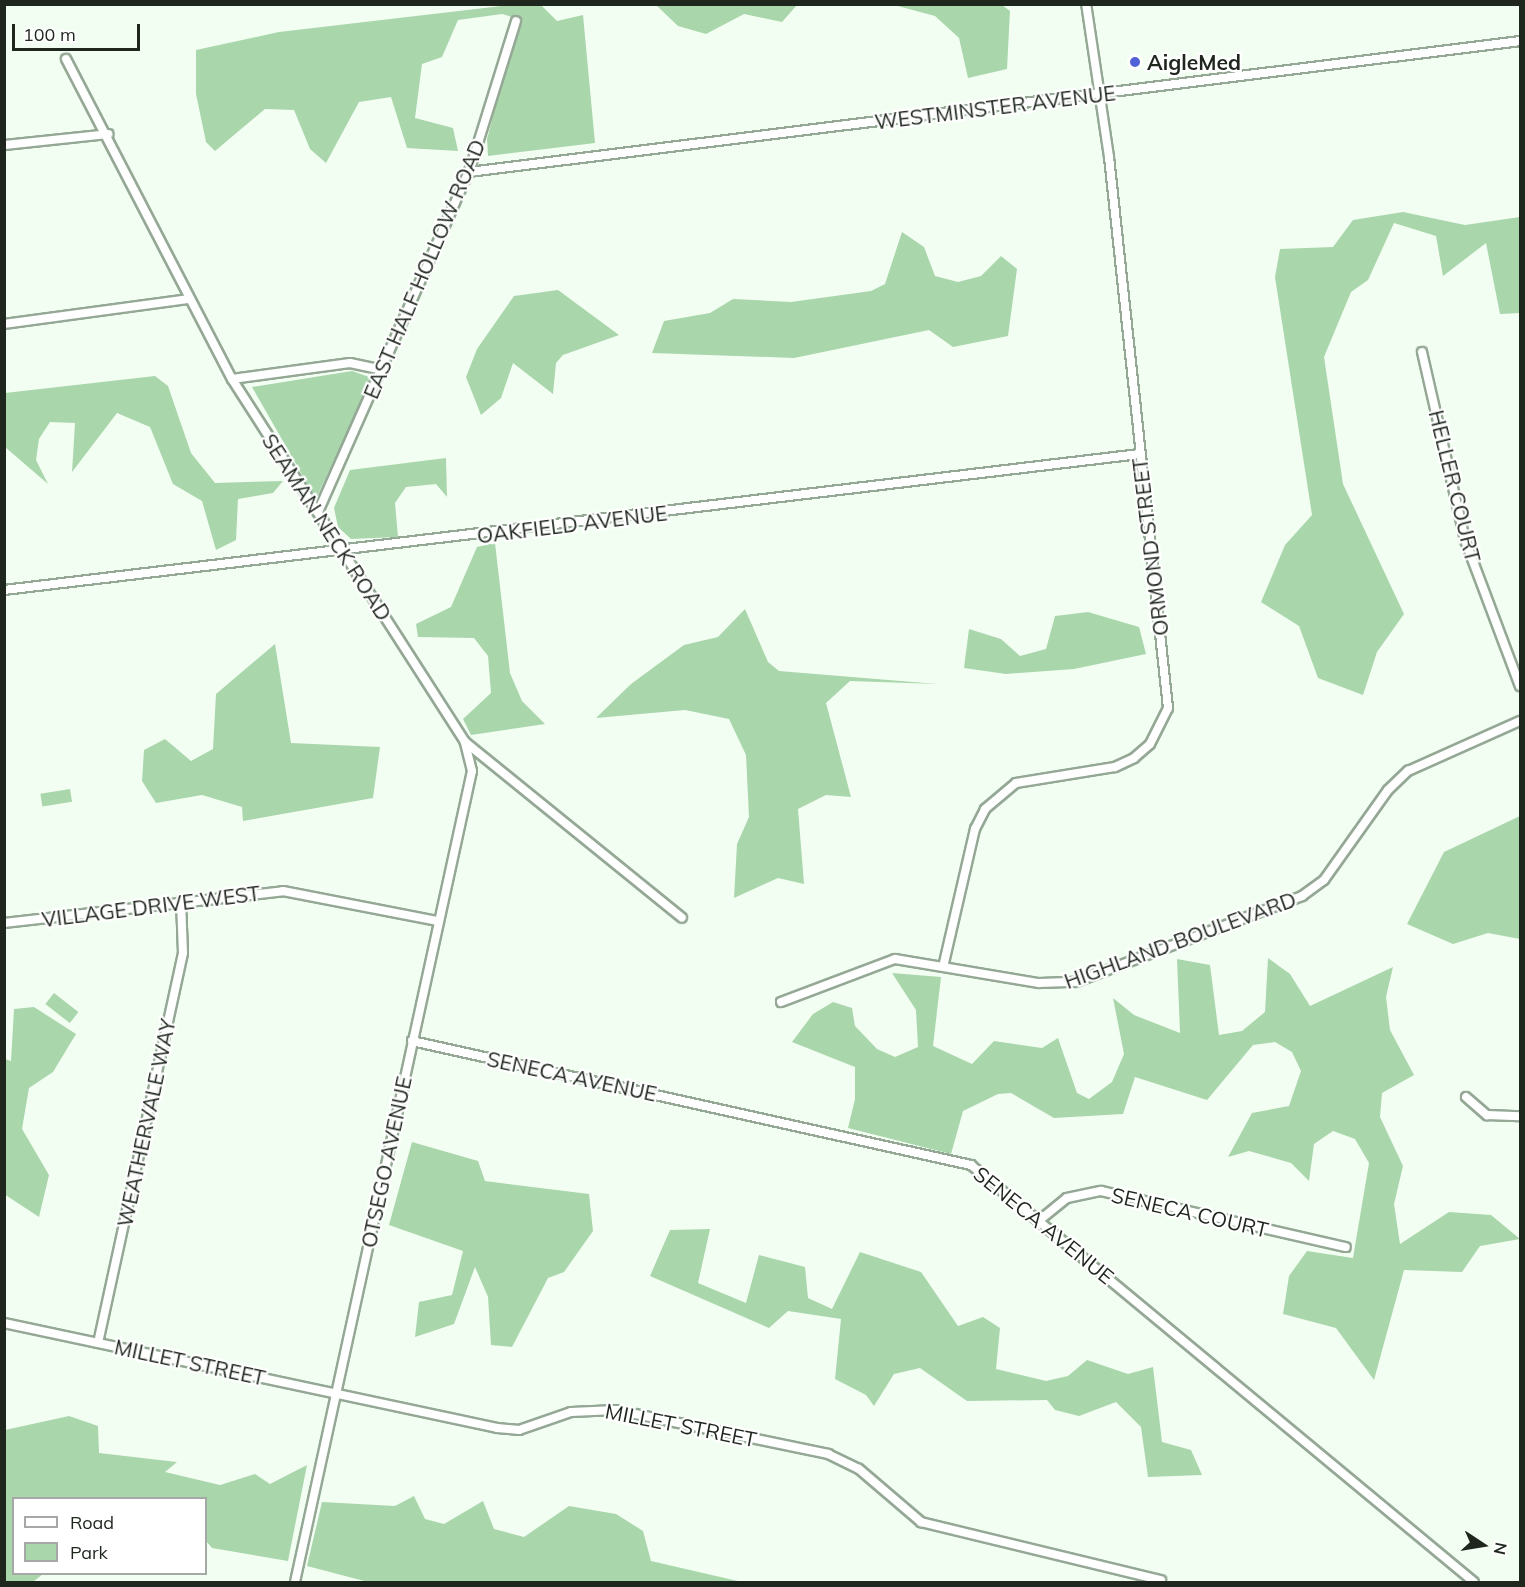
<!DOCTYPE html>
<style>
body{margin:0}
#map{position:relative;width:1525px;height:1587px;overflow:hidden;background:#f2fef2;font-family:Mulish,sans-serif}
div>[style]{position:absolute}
.green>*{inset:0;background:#aad6ac;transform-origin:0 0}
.roads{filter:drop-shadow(2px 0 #94a895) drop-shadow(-2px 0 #94a895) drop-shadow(0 2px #94a895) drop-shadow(0 -2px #94a895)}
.minor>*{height:8px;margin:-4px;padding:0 4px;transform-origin:4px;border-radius:4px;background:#fff}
.dots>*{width:16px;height:16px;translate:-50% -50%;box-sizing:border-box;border:3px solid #fff;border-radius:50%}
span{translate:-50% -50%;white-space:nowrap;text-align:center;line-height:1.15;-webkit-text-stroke:4.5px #fff;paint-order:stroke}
.poi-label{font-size:21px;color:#1e261e;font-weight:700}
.left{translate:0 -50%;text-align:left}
.street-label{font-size:21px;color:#1e261e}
.frame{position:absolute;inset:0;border:6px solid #1e261e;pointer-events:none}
.legend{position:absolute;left:12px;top:1497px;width:195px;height:78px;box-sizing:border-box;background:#fff;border:2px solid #a5a8a5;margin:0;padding:8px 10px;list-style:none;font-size:18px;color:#1e261e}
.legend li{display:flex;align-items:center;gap:12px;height:30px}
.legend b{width:30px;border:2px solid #a5a8a5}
.north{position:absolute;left:1453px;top:1515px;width:60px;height:60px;-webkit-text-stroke:4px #fff;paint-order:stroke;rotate:102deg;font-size:16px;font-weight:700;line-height:24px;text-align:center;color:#1e261e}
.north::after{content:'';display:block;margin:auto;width:21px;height:27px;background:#1e261e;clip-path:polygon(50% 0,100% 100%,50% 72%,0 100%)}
.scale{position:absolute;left:12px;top:24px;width:128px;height:27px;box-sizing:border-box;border:3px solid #1e261e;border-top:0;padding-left:8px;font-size:18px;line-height:21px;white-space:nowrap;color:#1e261e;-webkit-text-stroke:4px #fff;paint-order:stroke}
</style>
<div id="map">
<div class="green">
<div style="clip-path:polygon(511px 5px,541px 5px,557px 21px,583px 15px,595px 143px,488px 156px,487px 139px,519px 19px,502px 14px,458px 20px,442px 57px,422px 64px,415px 118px,453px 128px,458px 151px,407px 148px,391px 97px,359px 102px,326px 163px,310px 149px,294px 110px,265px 109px,215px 151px,206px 142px,196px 94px,196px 50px,279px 32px)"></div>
<div style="clip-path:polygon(656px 5px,797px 5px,782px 22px,744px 14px,706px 34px,678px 26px)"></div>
<div style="clip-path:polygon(894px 5px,1002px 5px,1010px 11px,1007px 69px,968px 78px,959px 38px,935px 16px)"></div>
<div style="clip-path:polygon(1403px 212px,1465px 225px,1520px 217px,1520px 313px,1500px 314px,1486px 243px,1443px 276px,1436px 236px,1394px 223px,1368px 280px,1351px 292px,1324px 357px,1343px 484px,1404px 614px,1377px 652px,1363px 695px,1318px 678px,1299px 626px,1261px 602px,1285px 545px,1312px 515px,1275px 277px,1280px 249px,1333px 247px,1353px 220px)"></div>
<div style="clip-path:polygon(902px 232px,924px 247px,935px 276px,958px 282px,981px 276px,1001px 256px,1017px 269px,1008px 336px,953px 347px,929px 330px,794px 358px,652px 353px,664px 321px,710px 313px,733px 299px,791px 302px,871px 291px,885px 284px)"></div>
<div style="clip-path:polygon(558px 290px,619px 335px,563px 355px,556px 363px,553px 394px,513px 363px,501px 398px,481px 415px,466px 377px,477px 349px,514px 296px)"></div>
<div style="clip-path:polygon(352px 371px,372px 378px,316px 499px,252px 387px)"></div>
<div style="clip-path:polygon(155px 376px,168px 386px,191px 453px,215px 483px,283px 481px,273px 493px,238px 499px,236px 540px,216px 550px,202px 501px,173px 484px,150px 427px,117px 413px,72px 472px,75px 423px,50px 422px,39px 439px,36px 460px,48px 484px,5px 447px,5px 393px)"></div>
<div style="clip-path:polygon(446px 458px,447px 497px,436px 484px,406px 487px,395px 503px,398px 537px,351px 539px,338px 527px,334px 508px,350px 470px)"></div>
<div style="clip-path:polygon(495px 543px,510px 673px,522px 701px,545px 724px,471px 735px,463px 719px,491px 693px,488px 656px,474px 638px,418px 637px,416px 624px,451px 607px,477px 547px)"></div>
<div style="clip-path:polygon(745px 609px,768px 662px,779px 671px,937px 684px,850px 681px,826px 703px,851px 797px,826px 795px,798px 809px,804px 884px,778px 878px,734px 898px,737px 844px,749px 817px,746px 755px,729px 719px,685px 710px,596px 718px,631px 684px,684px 645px,718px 637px)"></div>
<div style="clip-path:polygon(1088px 612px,1139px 627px,1146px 654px,1074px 669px,1006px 674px,964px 668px,969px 629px,1001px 639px,1020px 656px,1046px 649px,1055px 616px)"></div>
<div style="clip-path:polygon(275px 644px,291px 743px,380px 747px,373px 798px,243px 821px,242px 807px,202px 795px,156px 803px,142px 781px,144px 750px,165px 739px,191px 761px,213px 749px,216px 694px)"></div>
<div style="left:70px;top:789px;width:13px;height:30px;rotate:81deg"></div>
<div style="clip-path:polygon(1520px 816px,1520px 939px,1488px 933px,1453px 944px,1407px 924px,1444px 852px)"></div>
<div style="clip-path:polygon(1268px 958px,1290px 974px,1310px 1006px,1393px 967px,1386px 997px,1390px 1030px,1414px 1075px,1382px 1093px,1380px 1117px,1403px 1166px,1394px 1204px,1400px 1244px,1449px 1212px,1491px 1215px,1520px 1239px,1480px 1246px,1462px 1272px,1404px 1270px,1374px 1380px,1336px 1328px,1283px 1314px,1289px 1276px,1307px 1251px,1353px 1258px,1369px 1163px,1355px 1139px,1333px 1131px,1314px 1144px,1309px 1181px,1291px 1163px,1249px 1151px,1228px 1157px,1252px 1113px,1289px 1106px,1301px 1071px,1292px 1052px,1275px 1042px,1253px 1045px,1207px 1100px,1135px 1077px,1123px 1114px,1054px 1118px,1011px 1093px,998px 1094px,963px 1111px,951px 1154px,848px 1128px,855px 1099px,855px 1067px,792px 1042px,813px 1014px,833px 1002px,852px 1008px,855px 1026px,877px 1049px,895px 1057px,918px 1047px,916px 1010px,892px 973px,941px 977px,933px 1046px,972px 1064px,994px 1041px,1042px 1048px,1058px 1038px,1077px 1093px,1089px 1099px,1112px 1082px,1124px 1054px,1113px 998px,1134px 1015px,1180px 1033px,1177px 959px,1210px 965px,1219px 1035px,1242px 1031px,1265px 1012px)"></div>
<div style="left:54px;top:993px;width:31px;height:14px;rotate:38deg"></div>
<div style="clip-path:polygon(34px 1007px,76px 1034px,53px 1072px,29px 1088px,22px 1129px,49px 1175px,39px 1217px,4px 1194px,5px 1059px,11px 1061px,14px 1009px)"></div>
<div style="clip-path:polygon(412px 1142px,478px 1161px,485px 1181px,589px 1194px,593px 1231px,564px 1272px,548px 1278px,512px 1347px,491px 1345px,488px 1297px,475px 1267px,454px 1324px,415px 1337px,419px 1302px,452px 1295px,463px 1251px,389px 1225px)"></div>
<div style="clip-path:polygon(710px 1229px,698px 1283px,746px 1303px,759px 1255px,805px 1267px,808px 1298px,832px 1309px,860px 1252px,921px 1272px,958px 1326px,983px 1317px,1000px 1328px,996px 1369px,1046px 1381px,1068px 1376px,1087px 1360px,1128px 1374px,1153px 1367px,1162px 1442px,1191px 1450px,1202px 1475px,1148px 1477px,1141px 1427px,1116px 1402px,1079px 1416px,1055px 1410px,1047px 1400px,967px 1401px,920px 1368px,894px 1374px,874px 1406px,866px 1395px,835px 1379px,841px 1319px,788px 1311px,769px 1328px,650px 1276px,670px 1230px)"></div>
<div style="clip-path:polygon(69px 1416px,98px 1426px,99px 1453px,177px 1462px,165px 1472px,220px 1485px,255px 1474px,270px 1484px,307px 1465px,288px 1561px,212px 1548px,206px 1541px,206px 1498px,14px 1498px,14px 1574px,43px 1574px,33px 1582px,5px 1582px,5px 1430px)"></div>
<div style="clip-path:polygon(414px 1496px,425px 1519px,444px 1524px,483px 1501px,494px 1529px,524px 1537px,569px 1506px,616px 1514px,643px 1531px,651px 1561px,742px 1582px,368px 1582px,307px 1566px,322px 1502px,395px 1506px)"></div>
</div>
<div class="roads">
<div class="minor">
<div style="left:66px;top:59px;width:360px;rotate:62.6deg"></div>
<div style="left:232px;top:379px;width:431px;rotate:57.3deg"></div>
<div style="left:465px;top:742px;width:279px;rotate:39deg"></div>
<div style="left:4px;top:145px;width:105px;rotate:-6deg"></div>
<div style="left:469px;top:172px;width:1059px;rotate:-7.1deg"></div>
<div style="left:4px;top:324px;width:187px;rotate:-7.7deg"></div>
<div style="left:1422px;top:352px;width:193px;rotate:77.1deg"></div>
<div style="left:1465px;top:540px;width:156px;rotate:69.4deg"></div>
<div style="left:232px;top:379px;width:119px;rotate:-7.7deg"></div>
<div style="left:350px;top:363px;width:35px;rotate:12deg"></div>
<div style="left:318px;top:512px;width:372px;rotate:-66.1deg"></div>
<div style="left:469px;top:172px;width:158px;rotate:-72.7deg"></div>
<div style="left:4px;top:590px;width:1143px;rotate:-6.83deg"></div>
<div style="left:4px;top:923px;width:281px;rotate:-6.5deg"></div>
<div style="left:283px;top:891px;width:158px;rotate:11deg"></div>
<div style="left:944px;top:963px;width:138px;rotate:-77deg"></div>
<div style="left:975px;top:829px;width:22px;rotate:-63deg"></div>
<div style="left:985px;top:809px;width:40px;rotate:-40deg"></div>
<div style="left:1016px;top:783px;width:100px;rotate:-9.2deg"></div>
<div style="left:1115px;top:767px;width:21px;rotate:-25deg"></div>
<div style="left:1134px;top:758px;width:21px;rotate:-41deg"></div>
<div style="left:1150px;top:744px;width:40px;rotate:-63.4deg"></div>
<div style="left:1168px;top:708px;width:554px;rotate:-96.11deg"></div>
<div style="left:1109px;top:157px;width:155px;rotate:-98.5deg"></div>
<div style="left:781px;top:1002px;width:122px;rotate:-20.7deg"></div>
<div style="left:895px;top:959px;width:146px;rotate:9.5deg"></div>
<div style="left:1039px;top:983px;width:37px;rotate:-2deg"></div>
<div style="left:1076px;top:982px;width:242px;rotate:-20.8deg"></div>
<div style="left:1302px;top:896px;width:27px;rotate:-36deg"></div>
<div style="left:1324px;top:880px;width:110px;rotate:-54.6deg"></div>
<div style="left:1388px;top:790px;width:28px;rotate:-44deg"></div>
<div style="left:1408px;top:771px;width:123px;rotate:-24.1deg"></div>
<div style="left:412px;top:1041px;width:573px;rotate:12.51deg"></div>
<div style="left:971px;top:1165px;width:653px;rotate:39.66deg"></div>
<div style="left:1466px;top:1097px;width:28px;rotate:41deg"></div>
<div style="left:1487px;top:1115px;width:33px;rotate:2deg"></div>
<div style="left:1041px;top:1219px;width:33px;rotate:-39deg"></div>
<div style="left:1067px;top:1198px;width:35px;rotate:-12deg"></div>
<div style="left:1101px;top:1191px;width:251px;rotate:12.9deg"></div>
<div style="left:4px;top:1323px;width:504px;rotate:12.02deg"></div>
<div style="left:497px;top:1428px;width:22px;rotate:5deg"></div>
<div style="left:519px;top:1430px;width:55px;rotate:-19.1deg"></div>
<div style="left:571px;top:1412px;width:45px;rotate:-2.5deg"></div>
<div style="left:616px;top:1410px;width:217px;rotate:11.7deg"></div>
<div style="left:828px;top:1454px;width:34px;rotate:26deg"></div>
<div style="left:859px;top:1469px;width:82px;rotate:40.5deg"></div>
<div style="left:921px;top:1522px;width:247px;rotate:13.6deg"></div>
<div style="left:98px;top:1343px;width:399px;rotate:-77.7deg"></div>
<div style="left:183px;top:953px;width:51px;rotate:-92.2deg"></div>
<div style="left:295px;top:1582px;width:830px;rotate:-77.69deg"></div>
<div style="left:472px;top:771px;width:30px;rotate:-104deg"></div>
</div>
</div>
<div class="dots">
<div style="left:1135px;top:62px;background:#5162d7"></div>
</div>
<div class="poi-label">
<span class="left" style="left:1147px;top:62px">AigleMed</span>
</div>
<div class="street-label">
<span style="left:995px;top:107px;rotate:-7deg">WESTMINSTER AVENUE</span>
<span style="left:424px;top:269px;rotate:-67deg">EAST HALF HOLLOW ROAD</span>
<span style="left:1455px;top:486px;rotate:76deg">HELLER COURT</span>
<span style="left:572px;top:524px;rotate:-7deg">OAKFIELD AVENUE</span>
<span style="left:327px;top:527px;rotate:57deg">SEAMAN NECK ROAD</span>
<span style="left:1150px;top:547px;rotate:-97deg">ORMOND STREET</span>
<span style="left:151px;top:906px;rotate:-7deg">VILLAGE DRIVE WEST</span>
<span style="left:1180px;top:940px;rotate:-20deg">HIGHLAND BOULEVARD</span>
<span style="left:572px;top:1076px;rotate:12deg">SENECA AVENUE</span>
<span style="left:146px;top:1123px;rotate:-78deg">WEATHERVALE WAY</span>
<span style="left:386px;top:1162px;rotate:-78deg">OTSEGO AVENUE</span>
<span style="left:1190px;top:1212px;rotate:13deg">SENECA COURT</span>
<span style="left:1044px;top:1225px;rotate:39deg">SENECA AVENUE</span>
<span style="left:190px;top:1362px;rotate:12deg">MILLET STREET</span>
<span style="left:681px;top:1425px;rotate:11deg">MILLET STREET</span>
</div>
<div class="frame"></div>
<ul class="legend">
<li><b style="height:8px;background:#fff"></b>Road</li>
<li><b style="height:16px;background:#aad6ac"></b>Park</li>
</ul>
<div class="north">N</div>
<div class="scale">100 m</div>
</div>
